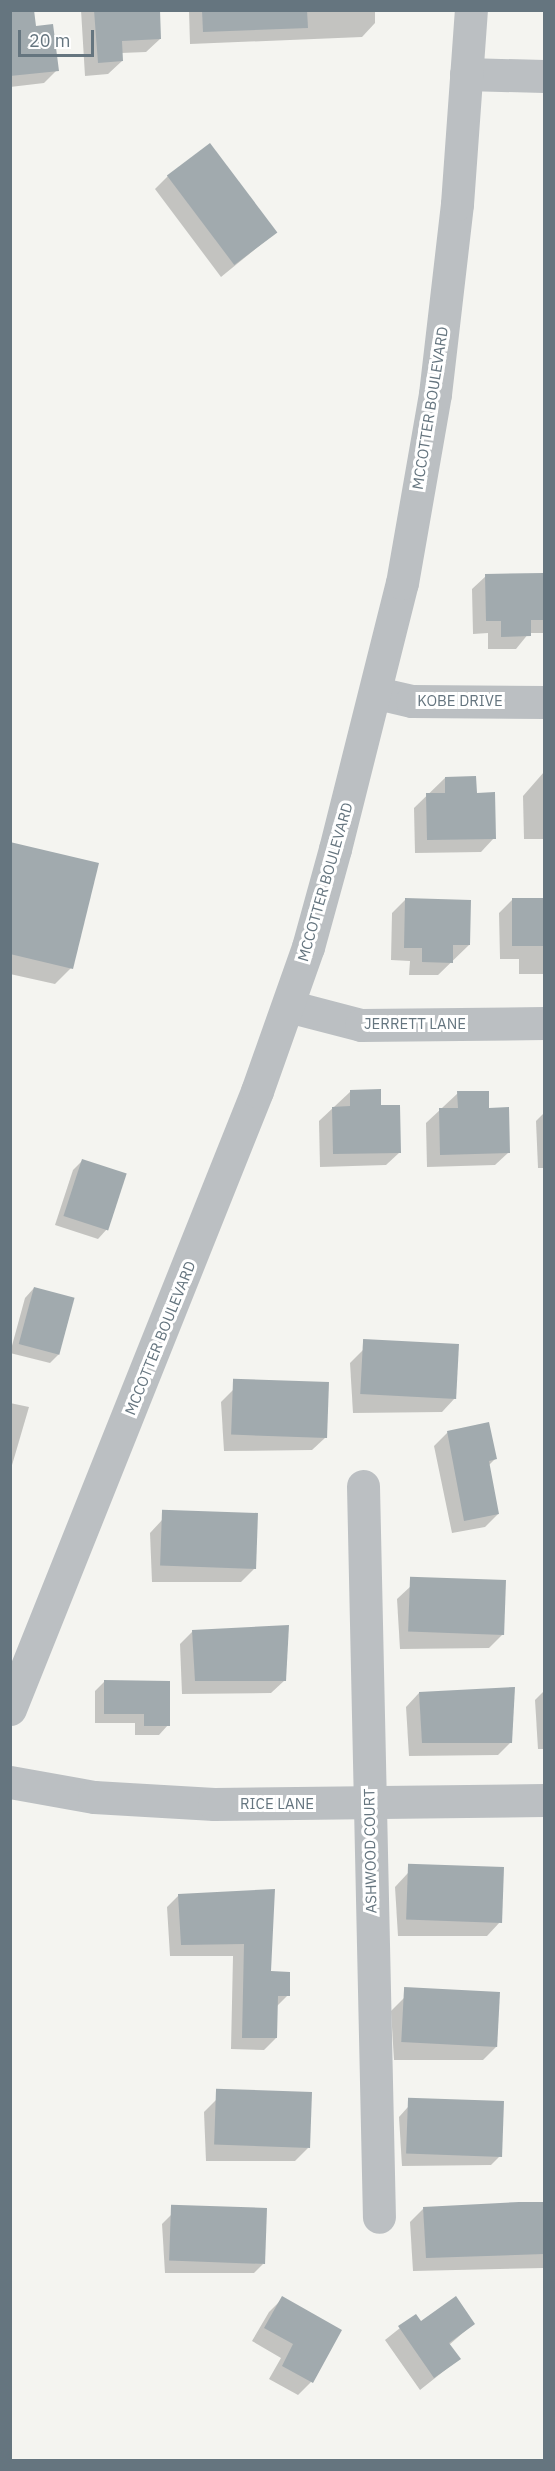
<!DOCTYPE html>
<style>
body{margin:0}
#map{position:relative;width:555px;height:2471px;overflow:hidden;background:#f4f4f0;font-family:"IBM Plex Sans",sans-serif}
div>[style]{position:absolute}
.shadow>*{inset:0;background:#0003}
.building>*{inset:0;background:#a1aaae;transform-origin:0 0}
.minor>*{height:33px;margin:-16.5px;padding:0 16.5px;transform-origin:16.5px;border-radius:16.5px;background:#bbbfc2}
span{translate:-50% -50%;white-space:nowrap;text-align:center;line-height:1.15;-webkit-text-stroke:6px #fff;paint-order:stroke}
.street-label{font-size:15px;color:#65757f}
.frame{position:absolute;inset:0;border:12px solid #65757f;pointer-events:none}
.scale{position:absolute;left:18px;top:30px;width:76px;height:27px;box-sizing:border-box;border:3px solid #65757f;border-top:0;padding-left:8px;font-size:18px;line-height:21px;white-space:nowrap;color:#65757f;-webkit-text-stroke:4px #fff;paint-order:stroke}
</style>
<div id="map">
<div class="shadow">
<div style="clip-path:polygon(81px 10px,158px 10px,160px 39px,146px 52px,121px 53px,122px 61px,108px 74px,85px 76px)"></div>
<div style="clip-path:polygon(189px 10px,375px 10px,375px 23px,362px 37px,190px 44px)"></div>
<div style="clip-path:polygon(10px 13px,34px 27px,57px 70px,44px 83px,10px 87px)"></div>
<div style="clip-path:polygon(168px 176px,275px 233px,221px 277px,155px 189px)"></div>
<div style="clip-path:polygon(544px 575px,544px 633px,529px 633px,516px 649px,488px 649px,488px 633px,473px 634px,472px 589px,486px 576px)"></div>
<div style="clip-path:polygon(544px 772px,544px 839px,524px 839px,523px 796px)"></div>
<div style="clip-path:polygon(445px 778px,475px 794px,494px 838px,481px 852px,415px 853px,414px 808px)"></div>
<div style="clip-path:polygon(10px 843px,71px 968px,55px 984px,10px 974px)"></div>
<div style="clip-path:polygon(544px 899px,544px 974px,519px 974px,519px 959px,500px 959px,499px 913px,512px 900px)"></div>
<div style="clip-path:polygon(405px 900px,469px 945px,438px 975px,409px 975px,410px 961px,391px 960px,392px 913px)"></div>
<div style="clip-path:polygon(350px 1092px,380px 1107px,400px 1152px,386px 1165px,320px 1167px,319px 1121px)"></div>
<div style="clip-path:polygon(458px 1093px,488px 1109px,509px 1152px,495px 1165px,427px 1167px,426px 1123px)"></div>
<div style="clip-path:polygon(544px 1113px,544px 1168px,538px 1168px,536px 1121px)"></div>
<div style="clip-path:polygon(82px 1161px,107px 1229px,98px 1239px,55px 1225px,73px 1170px)"></div>
<div style="clip-path:polygon(34px 1288px,59px 1354px,50px 1363px,10px 1353px,25px 1298px)"></div>
<div style="clip-path:polygon(363px 1350px,455px 1398px,442px 1412px,353px 1413px,350px 1363px)"></div>
<div style="clip-path:polygon(234px 1389px,326px 1437px,312px 1450px,224px 1451px,221px 1402px)"></div>
<div style="clip-path:polygon(10px 1403px,29px 1407px,10px 1472px)"></div>
<div style="clip-path:polygon(448px 1432px,495px 1459px,488px 1466px,498px 1514px,485px 1527px,452px 1533px,434px 1446px)"></div>
<div style="clip-path:polygon(163px 1519px,255px 1568px,241px 1582px,152px 1582px,150px 1533px)"></div>
<div style="clip-path:polygon(411px 1586px,503px 1634px,489px 1648px,400px 1649px,397px 1599px)"></div>
<div style="clip-path:polygon(193px 1631px,285px 1680px,271px 1693px,182px 1694px,180px 1644px)"></div>
<div style="clip-path:polygon(104px 1682px,168px 1725px,159px 1735px,135px 1735px,135px 1723px,95px 1723px,95px 1691px)"></div>
<div style="clip-path:polygon(544px 1691px,544px 1749px,538px 1749px,535px 1700px)"></div>
<div style="clip-path:polygon(419px 1693px,511px 1742px,498px 1755px,409px 1756px,406px 1707px)"></div>
<div style="clip-path:polygon(408px 1873px,500px 1922px,487px 1936px,398px 1936px,395px 1887px)"></div>
<div style="clip-path:polygon(273px 1890px,269px 1973px,288px 1995px,276px 2007px,276px 2038px,264px 2050px,231px 2049px,233px 1956px,170px 1956px,167px 1907px,179px 1895px)"></div>
<div style="clip-path:polygon(404px 1998px,496px 2047px,483px 2060px,394px 2060px,391px 2011px)"></div>
<div style="clip-path:polygon(217px 2099px,308px 2148px,295px 2161px,206px 2161px,204px 2112px)"></div>
<div style="clip-path:polygon(408px 2107px,500px 2156px,491px 2165px,402px 2166px,399px 2117px)"></div>
<div style="clip-path:polygon(544px 2203px,544px 2268px,413px 2271px,410px 2222px,424px 2208px)"></div>
<div style="clip-path:polygon(171px 2215px,263px 2264px,254px 2273px,165px 2273px,162px 2224px)"></div>
<div style="clip-path:polygon(283px 2298px,311px 2382px,298px 2395px,269px 2379px,281px 2358px,252px 2341px,269px 2312px)"></div>
<div style="clip-path:polygon(415px 2316px,420px 2323px,473px 2324px,449px 2345px,459px 2359px,420px 2390px,385px 2340px)"></div>
</div>
<div class="building">
<div style="clip-path:polygon(34px 10px,36px 26px,53px 24px,59px 71px,10px 76px,10px 12px)"></div>
<div style="clip-path:polygon(94px 10px,160px 10px,161px 39px,122px 41px,123px 61px,98px 63px)"></div>
<div style="clip-path:polygon(202px 10px,307px 10px,308px 28px,203px 32px)"></div>
<div style="left:210px;top:143px;width:112px;height:54px;rotate:53deg"></div>
<div style="clip-path:polygon(544px 573px,544px 620px,531px 620px,531px 636px,501px 637px,501px 621px,486px 621px,485px 574px)"></div>
<div style="clip-path:polygon(476px 776px,477px 793px,495px 792px,496px 839px,427px 840px,426px 793px,445px 793px,445px 777px)"></div>
<div style="clip-path:polygon(10px 842px,99px 863px,73px 969px,10px 954px)"></div>
<div style="clip-path:polygon(405px 898px,471px 900px,470px 945px,453px 945px,453px 963px,422px 962px,422px 948px,404px 948px)"></div>
<div style="left:512px;top:898px;width:32px;height:48px"></div>
<div style="clip-path:polygon(381px 1089px,381px 1105px,400px 1105px,401px 1153px,333px 1154px,332px 1107px,350px 1106px,350px 1090px)"></div>
<div style="clip-path:polygon(457px 1091px,489px 1091px,489px 1108px,509px 1107px,510px 1153px,440px 1155px,439px 1108px,458px 1108px)"></div>
<div style="left:82px;top:1159px;width:47px;height:60px;rotate:18deg"></div>
<div style="left:34px;top:1287px;width:42px;height:59px;rotate:15deg"></div>
<div style="left:459px;top:1344px;width:55px;height:96px;rotate:93deg"></div>
<div style="left:329px;top:1382px;width:56px;height:96px;rotate:92deg"></div>
<div style="clip-path:polygon(489px 1422px,497px 1459px,489px 1461px,499px 1514px,464px 1521px,447px 1431px)"></div>
<div style="left:258px;top:1513px;width:56px;height:96px;rotate:92deg"></div>
<div style="left:506px;top:1580px;width:55px;height:96px;rotate:92deg"></div>
<div style="clip-path:polygon(289px 1625px,286px 1681px,195px 1681px,192px 1630px)"></div>
<div style="clip-path:polygon(104px 1680px,170px 1681px,170px 1726px,144px 1726px,144px 1714px,104px 1714px)"></div>
<div style="clip-path:polygon(515px 1687px,512px 1743px,422px 1743px,419px 1692px)"></div>
<div style="left:504px;top:1867px;width:56px;height:96px;rotate:92deg"></div>
<div style="clip-path:polygon(275px 1889px,271px 1971px,290px 1972px,290px 1996px,278px 1996px,277px 2038px,242px 2038px,244px 1944px,181px 1945px,178px 1894px)"></div>
<div style="left:500px;top:1992px;width:55px;height:96px;rotate:93deg"></div>
<div style="left:312px;top:2092px;width:56px;height:96px;rotate:92deg"></div>
<div style="left:504px;top:2101px;width:56px;height:96px;rotate:92deg"></div>
<div style="clip-path:polygon(519px 2202px,544px 2202px,544px 2254px,426px 2258px,423px 2207px)"></div>
<div style="left:267px;top:2208px;width:56px;height:96px;rotate:92deg"></div>
<div style="clip-path:polygon(282px 2296px,342px 2330px,313px 2383px,282px 2366px,293px 2344px,264px 2328px)"></div>
<div style="clip-path:polygon(456px 2296px,475px 2324px,449px 2343px,461px 2359px,434px 2378px,398px 2326px,416px 2314px,421px 2321px)"></div>
</div>
<div class="minor">
<div style="left:466px;top:74px;width:78px;rotate:1.5deg"></div>
<div style="left:377px;top:693px;width:36px;rotate:13deg"></div>
<div style="left:412px;top:701px;width:132px;rotate:0.4deg"></div>
<div style="left:288px;top:1006px;width:75px;rotate:14.6deg"></div>
<div style="left:361px;top:1025px;width:183px;rotate:-0.6deg"></div>
<div style="left:363px;top:1486px;width:731px;rotate:88.75deg"></div>
<div style="left:10px;top:1709px;width:666px;rotate:-68.21deg"></div>
<div style="left:257px;top:1091px;width:153px;rotate:-70.5deg"></div>
<div style="left:308px;top:947px;width:102px;rotate:-74.6deg"></div>
<div style="left:335px;top:849px;width:274px;rotate:-75.9deg"></div>
<div style="left:402px;top:583px;width:192px;rotate:-80.1deg"></div>
<div style="left:435px;top:394px;width:191px;rotate:-83.4deg"></div>
<div style="left:457px;top:204px;width:195px;rotate:-85.9deg"></div>
<div style="left:10px;top:1782px;width:85px;rotate:10.1deg"></div>
<div style="left:94px;top:1797px;width:120px;rotate:3.3deg"></div>
<div style="left:214px;top:1804px;width:330px;rotate:-0.7deg"></div>
</div>
<div class="street-label">
<span style="left:430px;top:408px;rotate:-81deg">MCCOTTER BOULEVARD</span>
<span style="left:460px;top:701px">KOBE DRIVE</span>
<span style="left:325px;top:882px;rotate:-74deg">MCCOTTER BOULEVARD</span>
<span style="left:415px;top:1024px">JERRETT LANE</span>
<span style="left:160px;top:1338px;rotate:-68deg">MCCOTTER BOULEVARD</span>
<span style="left:277px;top:1804px">RICE LANE</span>
<span style="left:370px;top:1851px;rotate:-91deg">ASHWOOD COURT</span>
</div>
<div class="frame"></div>
<div class="scale">20 m</div>
</div>
